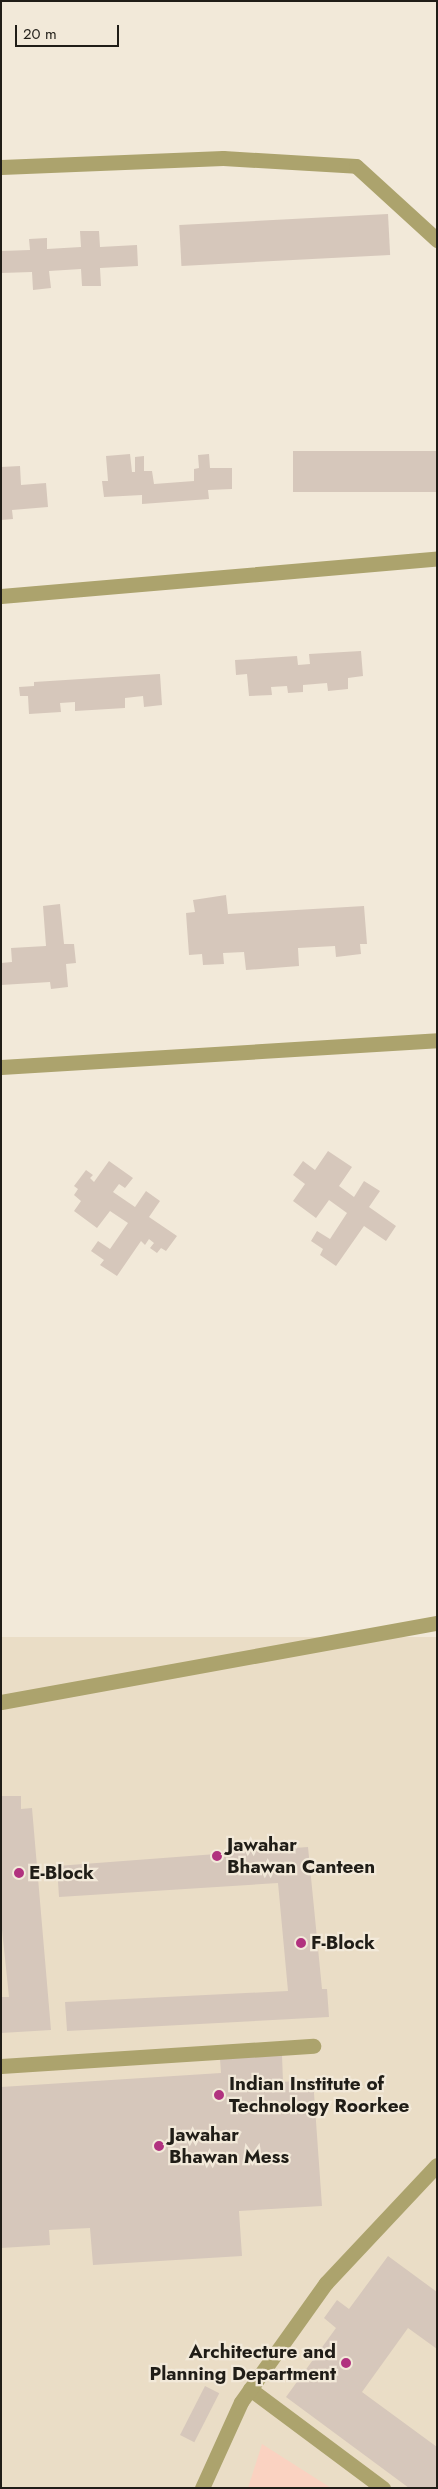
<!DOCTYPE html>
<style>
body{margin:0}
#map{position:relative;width:438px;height:2489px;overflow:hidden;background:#f2e9d9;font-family:Jost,sans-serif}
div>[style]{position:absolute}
.built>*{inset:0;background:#eaddc6;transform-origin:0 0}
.green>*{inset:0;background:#fad2c1}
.building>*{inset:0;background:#d6c7bb;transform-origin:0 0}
.minor>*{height:15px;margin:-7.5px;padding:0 7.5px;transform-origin:7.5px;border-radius:7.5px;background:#aca36d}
.dots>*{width:14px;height:14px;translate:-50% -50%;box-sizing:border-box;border:2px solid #f2e9d9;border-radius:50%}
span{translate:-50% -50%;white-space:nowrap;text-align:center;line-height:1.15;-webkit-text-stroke:4.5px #f2e9d9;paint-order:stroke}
.poi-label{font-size:19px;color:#201d17;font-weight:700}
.left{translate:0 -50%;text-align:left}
.right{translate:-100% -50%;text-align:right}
.frame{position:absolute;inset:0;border:2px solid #201d17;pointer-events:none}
.scale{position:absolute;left:15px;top:25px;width:104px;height:22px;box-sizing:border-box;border:2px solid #201d17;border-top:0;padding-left:6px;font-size:15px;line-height:18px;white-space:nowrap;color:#201d17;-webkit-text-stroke:4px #f2e9d9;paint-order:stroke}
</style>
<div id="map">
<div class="built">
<div style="left:437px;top:1637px;width:851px;height:441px;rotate:90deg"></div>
</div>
<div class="green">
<div style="clip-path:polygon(262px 2444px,331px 2488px,248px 2488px)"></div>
</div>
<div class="building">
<div style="left:388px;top:214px;width:41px;height:209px;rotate:87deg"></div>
<div style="clip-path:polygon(80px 231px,99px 231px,100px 247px,137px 245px,138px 266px,100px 268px,101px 286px,82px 286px,81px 269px,49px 271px,51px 288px,33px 290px,32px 272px,1px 273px,1px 251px,30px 250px,29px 239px,47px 238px,47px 249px,81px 247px)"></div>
<div style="left:437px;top:451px;width:41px;height:144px;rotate:90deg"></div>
<div style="clip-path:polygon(130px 454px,132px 472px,135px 472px,135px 457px,144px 456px,144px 471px,152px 471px,154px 484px,194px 481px,194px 469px,199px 468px,198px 455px,209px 454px,210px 468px,232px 468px,232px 489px,208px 490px,209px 499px,142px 504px,142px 495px,104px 497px,102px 481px,108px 481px,106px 456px)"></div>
<div style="clip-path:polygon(20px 466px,21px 485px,46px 483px,48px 507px,12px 510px,13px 519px,1px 520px,1px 467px)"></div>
<div style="clip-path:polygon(361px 651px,363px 676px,348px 678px,348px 689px,328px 691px,327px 683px,303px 685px,303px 692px,288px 693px,287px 686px,271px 687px,272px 695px,249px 696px,247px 674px,236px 675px,235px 660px,297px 656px,298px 665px,310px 664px,309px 654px)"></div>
<div style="clip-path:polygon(160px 674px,162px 705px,144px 707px,143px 696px,125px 698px,125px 708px,75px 711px,75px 702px,60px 703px,61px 712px,29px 714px,28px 696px,20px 696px,19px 687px,34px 686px,34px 682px)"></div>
<div style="clip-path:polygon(226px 895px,228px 914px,364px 906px,367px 944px,360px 944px,361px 954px,336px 957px,335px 946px,298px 948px,299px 966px,246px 970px,244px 952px,223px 953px,224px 964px,203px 965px,202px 954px,189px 955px,186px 913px,195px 912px,193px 900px)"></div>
<div style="clip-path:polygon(60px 904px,64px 944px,74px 944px,76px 963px,66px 964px,68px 987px,51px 989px,50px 982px,1px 985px,1px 963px,12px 962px,11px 948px,46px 946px,43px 906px)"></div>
<div style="clip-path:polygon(328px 1151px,352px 1167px,339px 1186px,354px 1197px,364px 1181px,380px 1191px,369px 1207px,396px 1226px,386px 1241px,364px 1226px,336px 1266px,320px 1255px,323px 1249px,311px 1241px,317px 1231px,330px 1239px,347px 1213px,329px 1200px,316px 1218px,293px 1201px,305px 1184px,293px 1175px,303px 1161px,315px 1170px)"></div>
<div style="clip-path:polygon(109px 1161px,133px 1178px,125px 1188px,119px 1184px,113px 1192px,135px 1207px,146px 1191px,160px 1201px,149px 1217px,177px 1236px,166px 1251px,161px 1248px,157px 1253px,150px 1248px,154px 1243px,149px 1239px,145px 1245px,141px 1241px,117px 1276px,100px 1265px,104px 1260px,91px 1251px,98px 1241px,110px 1249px,128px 1223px,110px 1211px,97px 1228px,74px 1211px,81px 1201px,74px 1195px,78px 1189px,74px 1186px,86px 1170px,93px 1175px,90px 1178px,94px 1182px)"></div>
<div style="clip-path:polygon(1px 1796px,21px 1796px,21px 1809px,32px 1808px,51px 2030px,1px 2033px,1px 1997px,9px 1997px,1px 1920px)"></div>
<div style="clip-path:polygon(308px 1847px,322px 1989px,327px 1989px,329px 2017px,67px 2031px,65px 2002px,288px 1991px,278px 1883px,59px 1897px,57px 1866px)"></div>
<div style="clip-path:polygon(282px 2055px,283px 2082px,313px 2079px,322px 2206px,239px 2211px,242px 2256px,93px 2265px,90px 2228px,49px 2230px,50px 2245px,1px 2248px,1px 2087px,221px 2073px,220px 2059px)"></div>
<div style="clip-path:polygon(388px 2256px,437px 2292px,437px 2349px,408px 2328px,362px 2392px,437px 2447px,437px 2488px,409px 2488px,286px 2397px,336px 2328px,324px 2318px,337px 2300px,349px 2309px)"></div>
<div style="left:205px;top:2386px;width:16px;height:55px;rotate:27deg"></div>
</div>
<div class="minor">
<div style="left:1px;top:167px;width:222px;rotate:-2.3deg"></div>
<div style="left:223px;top:158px;width:133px;rotate:3.4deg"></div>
<div style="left:356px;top:166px;width:110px;rotate:42.4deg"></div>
<div style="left:1px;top:596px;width:438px;rotate:-4.9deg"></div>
<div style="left:1px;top:1067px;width:437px;rotate:-3.5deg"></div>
<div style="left:1px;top:1702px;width:443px;rotate:-10.3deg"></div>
<div style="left:1px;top:2066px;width:313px;rotate:-3.7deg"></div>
<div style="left:250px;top:2389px;width:166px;rotate:36.7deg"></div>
<div style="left:202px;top:2488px;width:94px;rotate:-65.6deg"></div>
<div style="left:241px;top:2402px;width:146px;rotate:-54.5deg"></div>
<div style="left:326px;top:2283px;width:162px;rotate:-46.8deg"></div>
</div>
<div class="dots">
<div style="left:217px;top:1856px;background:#b1327f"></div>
<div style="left:19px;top:1873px;background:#b1327f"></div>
<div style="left:301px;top:1943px;background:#b1327f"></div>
<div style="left:219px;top:2095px;background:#b1327f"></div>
<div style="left:159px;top:2146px;background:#b1327f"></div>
<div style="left:346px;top:2363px;background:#b1327f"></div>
</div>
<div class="poi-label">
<span class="left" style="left:227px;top:1856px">Jawahar<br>Bhawan Canteen</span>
<span class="left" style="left:29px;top:1873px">E-Block</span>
<span class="left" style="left:311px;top:1943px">F-Block</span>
<span class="left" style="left:229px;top:2095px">Indian Institute of<br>Technology Roorkee</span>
<span class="left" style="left:169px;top:2146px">Jawahar<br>Bhawan Mess</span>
<span class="right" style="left:336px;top:2363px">Architecture and<br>Planning Department</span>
</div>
<div class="frame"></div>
<div class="scale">20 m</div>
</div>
